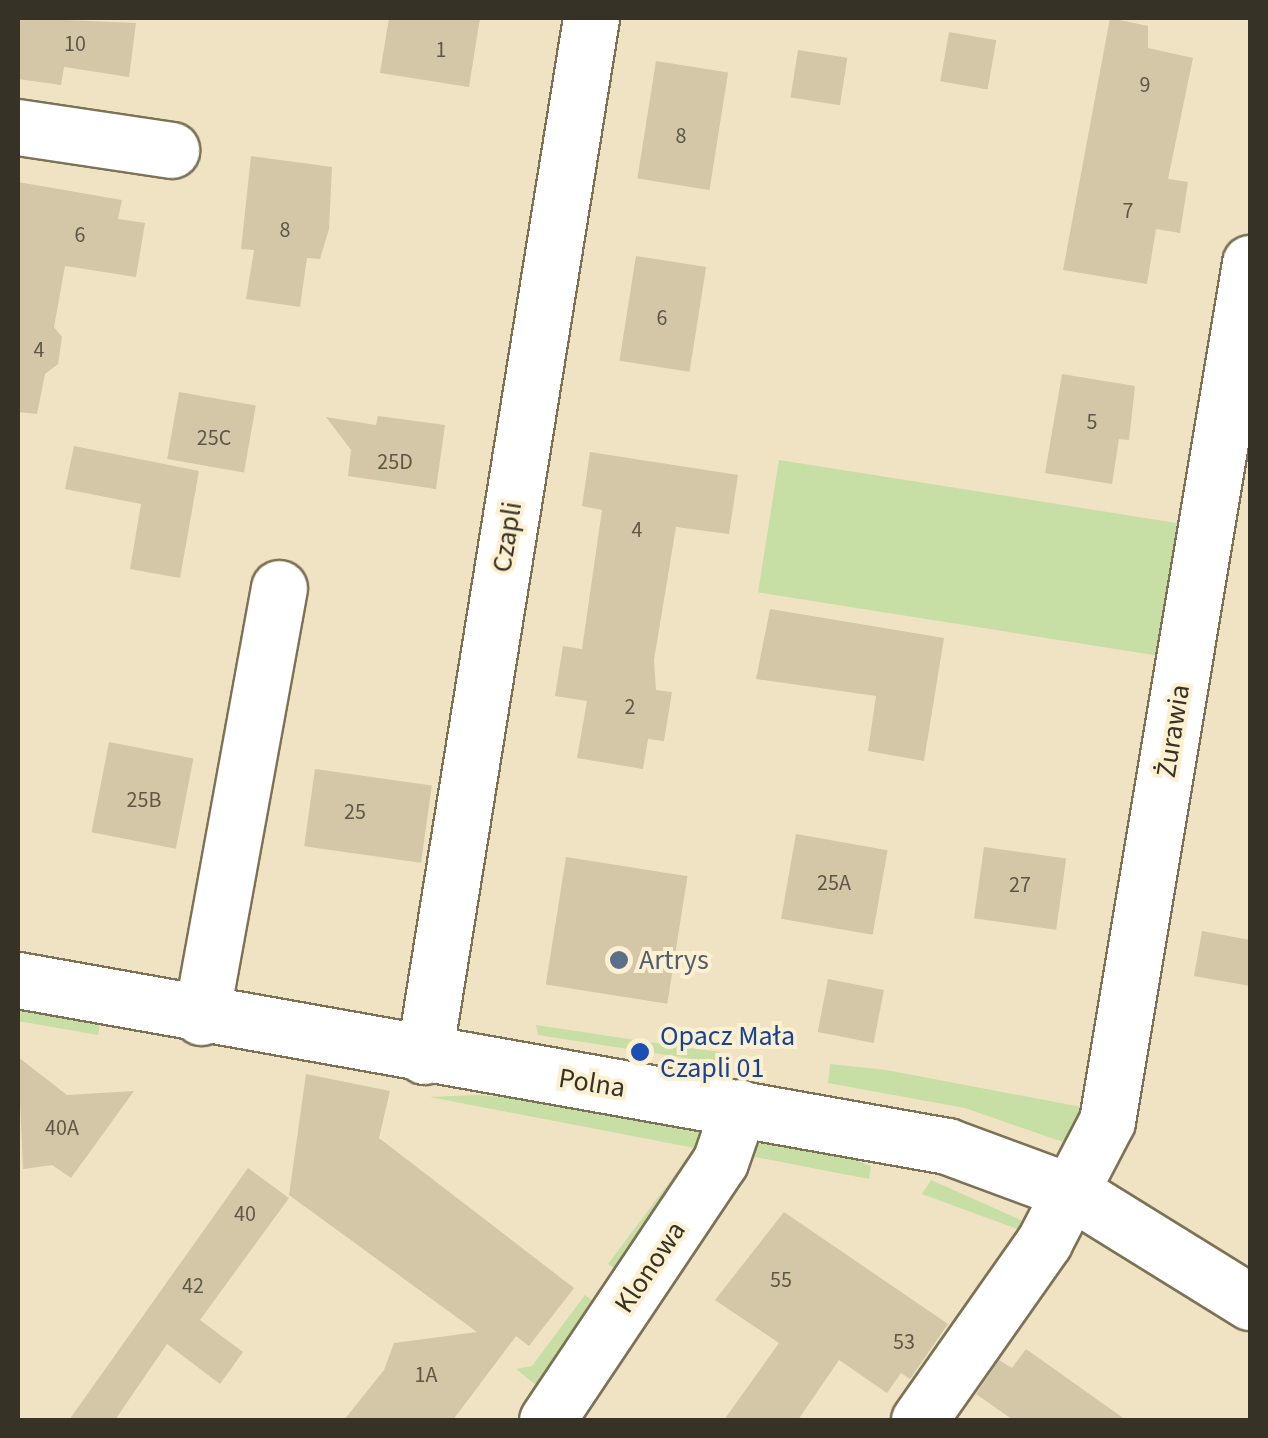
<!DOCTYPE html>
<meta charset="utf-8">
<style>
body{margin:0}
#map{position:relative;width:1268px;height:1438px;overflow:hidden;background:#efe3c3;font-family:"Source Sans 3",sans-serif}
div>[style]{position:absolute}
.green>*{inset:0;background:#c7dea4;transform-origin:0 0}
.building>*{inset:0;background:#d3c7a8;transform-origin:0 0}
.roads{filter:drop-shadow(2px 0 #7d7256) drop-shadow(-2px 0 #7d7256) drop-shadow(0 2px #7d7256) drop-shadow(0 -2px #7d7256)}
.minor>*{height:55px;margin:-27.5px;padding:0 27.5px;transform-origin:27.5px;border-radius:27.5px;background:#fff}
.dots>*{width:28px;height:28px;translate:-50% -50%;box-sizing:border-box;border:5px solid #fcf0d0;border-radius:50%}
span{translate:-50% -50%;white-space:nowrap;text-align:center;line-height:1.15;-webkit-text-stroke:8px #fcf0d0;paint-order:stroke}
.number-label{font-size:22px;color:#5e5746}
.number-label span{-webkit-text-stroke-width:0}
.street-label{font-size:28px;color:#373226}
.service-label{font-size:28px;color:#4e5e75}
.left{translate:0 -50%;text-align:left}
.transit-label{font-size:28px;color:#164399}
.frame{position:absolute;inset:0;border:20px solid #373226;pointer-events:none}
</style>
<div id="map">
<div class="green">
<div style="left:779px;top:460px;width:418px;height:134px;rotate:9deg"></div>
<div style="clip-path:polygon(18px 1008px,100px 1024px,98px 1035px,18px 1021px)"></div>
<div style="clip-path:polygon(536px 1025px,682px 1047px,720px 1052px,718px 1063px,538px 1035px)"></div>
<div style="clip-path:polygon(830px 1064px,886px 1070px,1092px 1109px,1084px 1129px,1063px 1142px,965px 1108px,828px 1083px)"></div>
<div style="clip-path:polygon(477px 1095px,566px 1102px,703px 1130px,707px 1138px,624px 1275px,608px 1264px,695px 1148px,430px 1097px)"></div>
<div style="clip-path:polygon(770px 1142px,817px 1146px,871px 1166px,869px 1179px,755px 1157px,617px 1351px,753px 1146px)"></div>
<div style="clip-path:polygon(931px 1180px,1025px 1222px,1020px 1230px,922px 1194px)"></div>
<div style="clip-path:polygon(585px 1295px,596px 1303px,547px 1394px,516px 1369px,532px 1366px)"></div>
</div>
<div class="building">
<div style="clip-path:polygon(18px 18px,136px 23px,129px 77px,64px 67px,61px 85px,18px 79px)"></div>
<div style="clip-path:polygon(389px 18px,480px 18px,469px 87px,380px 73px)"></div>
<div style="clip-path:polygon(1110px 18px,1148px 26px,1148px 48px,1193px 58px,1168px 179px,1188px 182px,1180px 233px,1156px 229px,1147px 284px,1063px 270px)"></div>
<div style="left:949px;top:32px;width:48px;height:50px;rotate:10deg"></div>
<div style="left:798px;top:50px;width:50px;height:48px;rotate:9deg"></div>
<div style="left:656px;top:61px;width:73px;height:119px;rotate:9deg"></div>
<div style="clip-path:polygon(251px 156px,332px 167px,329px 229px,320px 259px,307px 258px,300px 307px,246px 299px,254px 250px,241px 249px)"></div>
<div style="clip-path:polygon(18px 182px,122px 200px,118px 219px,145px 223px,136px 277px,65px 266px,54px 327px,62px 337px,58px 364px,45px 374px,37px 414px,18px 412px)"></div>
<div style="left:636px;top:256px;width:71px;height:106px;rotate:9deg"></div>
<div style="clip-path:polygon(1062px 374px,1135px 386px,1129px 440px,1119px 439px,1112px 484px,1045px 473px)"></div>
<div style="left:179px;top:392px;width:78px;height:68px;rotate:10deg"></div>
<div style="clip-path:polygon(378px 416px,445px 425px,436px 489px,348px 476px,351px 450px,326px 417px,376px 425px)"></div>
<div style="clip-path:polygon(74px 446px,199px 471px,180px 578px,130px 569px,141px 504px,65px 489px)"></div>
<div style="clip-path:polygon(590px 452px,738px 475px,729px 534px,676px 527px,654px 660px,656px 690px,672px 692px,664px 741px,648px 739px,643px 769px,577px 758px,587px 701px,555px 696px,563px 646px,582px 649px,602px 510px,582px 506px)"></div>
<div style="clip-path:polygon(770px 609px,944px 638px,924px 761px,868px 751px,876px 696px,756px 679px)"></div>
<div style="left:109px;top:742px;width:86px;height:92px;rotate:11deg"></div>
<div style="left:315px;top:769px;width:118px;height:78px;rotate:8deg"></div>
<div style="left:796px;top:834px;width:93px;height:86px;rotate:10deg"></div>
<div style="left:984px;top:847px;width:83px;height:72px;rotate:8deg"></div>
<div style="left:566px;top:857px;width:123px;height:129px;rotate:9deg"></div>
<div style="clip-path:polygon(1202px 931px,1250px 940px,1250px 986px,1194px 976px)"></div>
<div style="left:828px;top:979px;width:57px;height:54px;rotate:11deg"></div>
<div style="clip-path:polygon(18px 1057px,67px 1095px,134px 1091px,71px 1178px,52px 1165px,23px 1169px)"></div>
<div style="clip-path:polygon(306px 1074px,390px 1091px,379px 1138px,574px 1288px,529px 1346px,516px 1336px,453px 1420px,344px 1420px,384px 1370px,394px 1343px,477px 1332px,289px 1195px)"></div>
<div style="clip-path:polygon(248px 1168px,289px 1198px,200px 1320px,243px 1352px,220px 1384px,167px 1344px,115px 1420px,69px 1420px)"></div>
<div style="clip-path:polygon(784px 1212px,948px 1324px,910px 1379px,901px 1373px,887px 1393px,839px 1360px,798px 1420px,724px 1420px,779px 1343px,715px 1300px)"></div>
<div style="clip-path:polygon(1026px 1349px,1126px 1420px,1013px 1420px,976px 1394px,999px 1360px,1012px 1368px)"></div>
</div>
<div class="roads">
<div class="minor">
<div style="left:18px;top:127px;width:155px;rotate:8.5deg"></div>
<div style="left:18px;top:980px;width:944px;rotate:10.13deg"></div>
<div style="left:947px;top:1146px;width:135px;rotate:20.3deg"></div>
<div style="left:1074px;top:1193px;width:207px;rotate:31.8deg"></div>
<div style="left:201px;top:1017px;width:436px;rotate:-79.7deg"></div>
<div style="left:424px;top:1056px;width:1051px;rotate:-80.86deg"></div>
<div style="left:547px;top:1420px;width:311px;rotate:-56.2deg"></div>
<div style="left:720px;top:1162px;width:58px;rotate:-70.9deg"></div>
<div style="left:919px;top:1420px;width:218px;rotate:-54.9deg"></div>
<div style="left:1044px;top:1242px;width:136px;rotate:-62.5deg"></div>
<div style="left:1107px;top:1121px;width:870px;rotate:-80.54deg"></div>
</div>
</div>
<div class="dots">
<div style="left:619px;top:960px;background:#5c6f8a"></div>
<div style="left:640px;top:1052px;background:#1a4fb4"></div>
</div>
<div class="number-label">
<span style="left:75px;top:45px">10</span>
<span style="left:441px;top:51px">1</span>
<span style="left:1145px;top:86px">9</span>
<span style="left:681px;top:137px">8</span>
<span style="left:1128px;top:212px">7</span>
<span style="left:285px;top:231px">8</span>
<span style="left:80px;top:236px">6</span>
<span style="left:662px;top:319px">6</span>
<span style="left:39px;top:351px">4</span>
<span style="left:1092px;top:423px">5</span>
<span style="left:214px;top:439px">25C</span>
<span style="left:395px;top:463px">25D</span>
<span style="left:637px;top:531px">4</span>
<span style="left:630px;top:708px">2</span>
<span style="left:144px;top:801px">25B</span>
<span style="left:355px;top:813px">25</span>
<span style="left:834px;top:884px">25A</span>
<span style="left:1020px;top:886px">27</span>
<span style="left:62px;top:1129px">40A</span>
<span style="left:245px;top:1215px">40</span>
<span style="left:781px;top:1281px">55</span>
<span style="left:193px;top:1287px">42</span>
<span style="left:904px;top:1343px">53</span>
<span style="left:426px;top:1376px">1A</span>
</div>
<div class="street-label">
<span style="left:507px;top:537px;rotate:-81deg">Czapli</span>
<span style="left:1173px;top:731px;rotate:-81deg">Żurawia</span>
<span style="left:592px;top:1083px;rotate:9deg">Polna</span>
<span style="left:650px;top:1267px;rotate:-56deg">Klonowa</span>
</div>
<div class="service-label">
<span class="left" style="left:639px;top:960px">Artrys</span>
</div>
<div class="transit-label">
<span class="left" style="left:660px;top:1052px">Opacz Mała<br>Czapli 01</span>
</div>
<div class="frame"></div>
</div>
